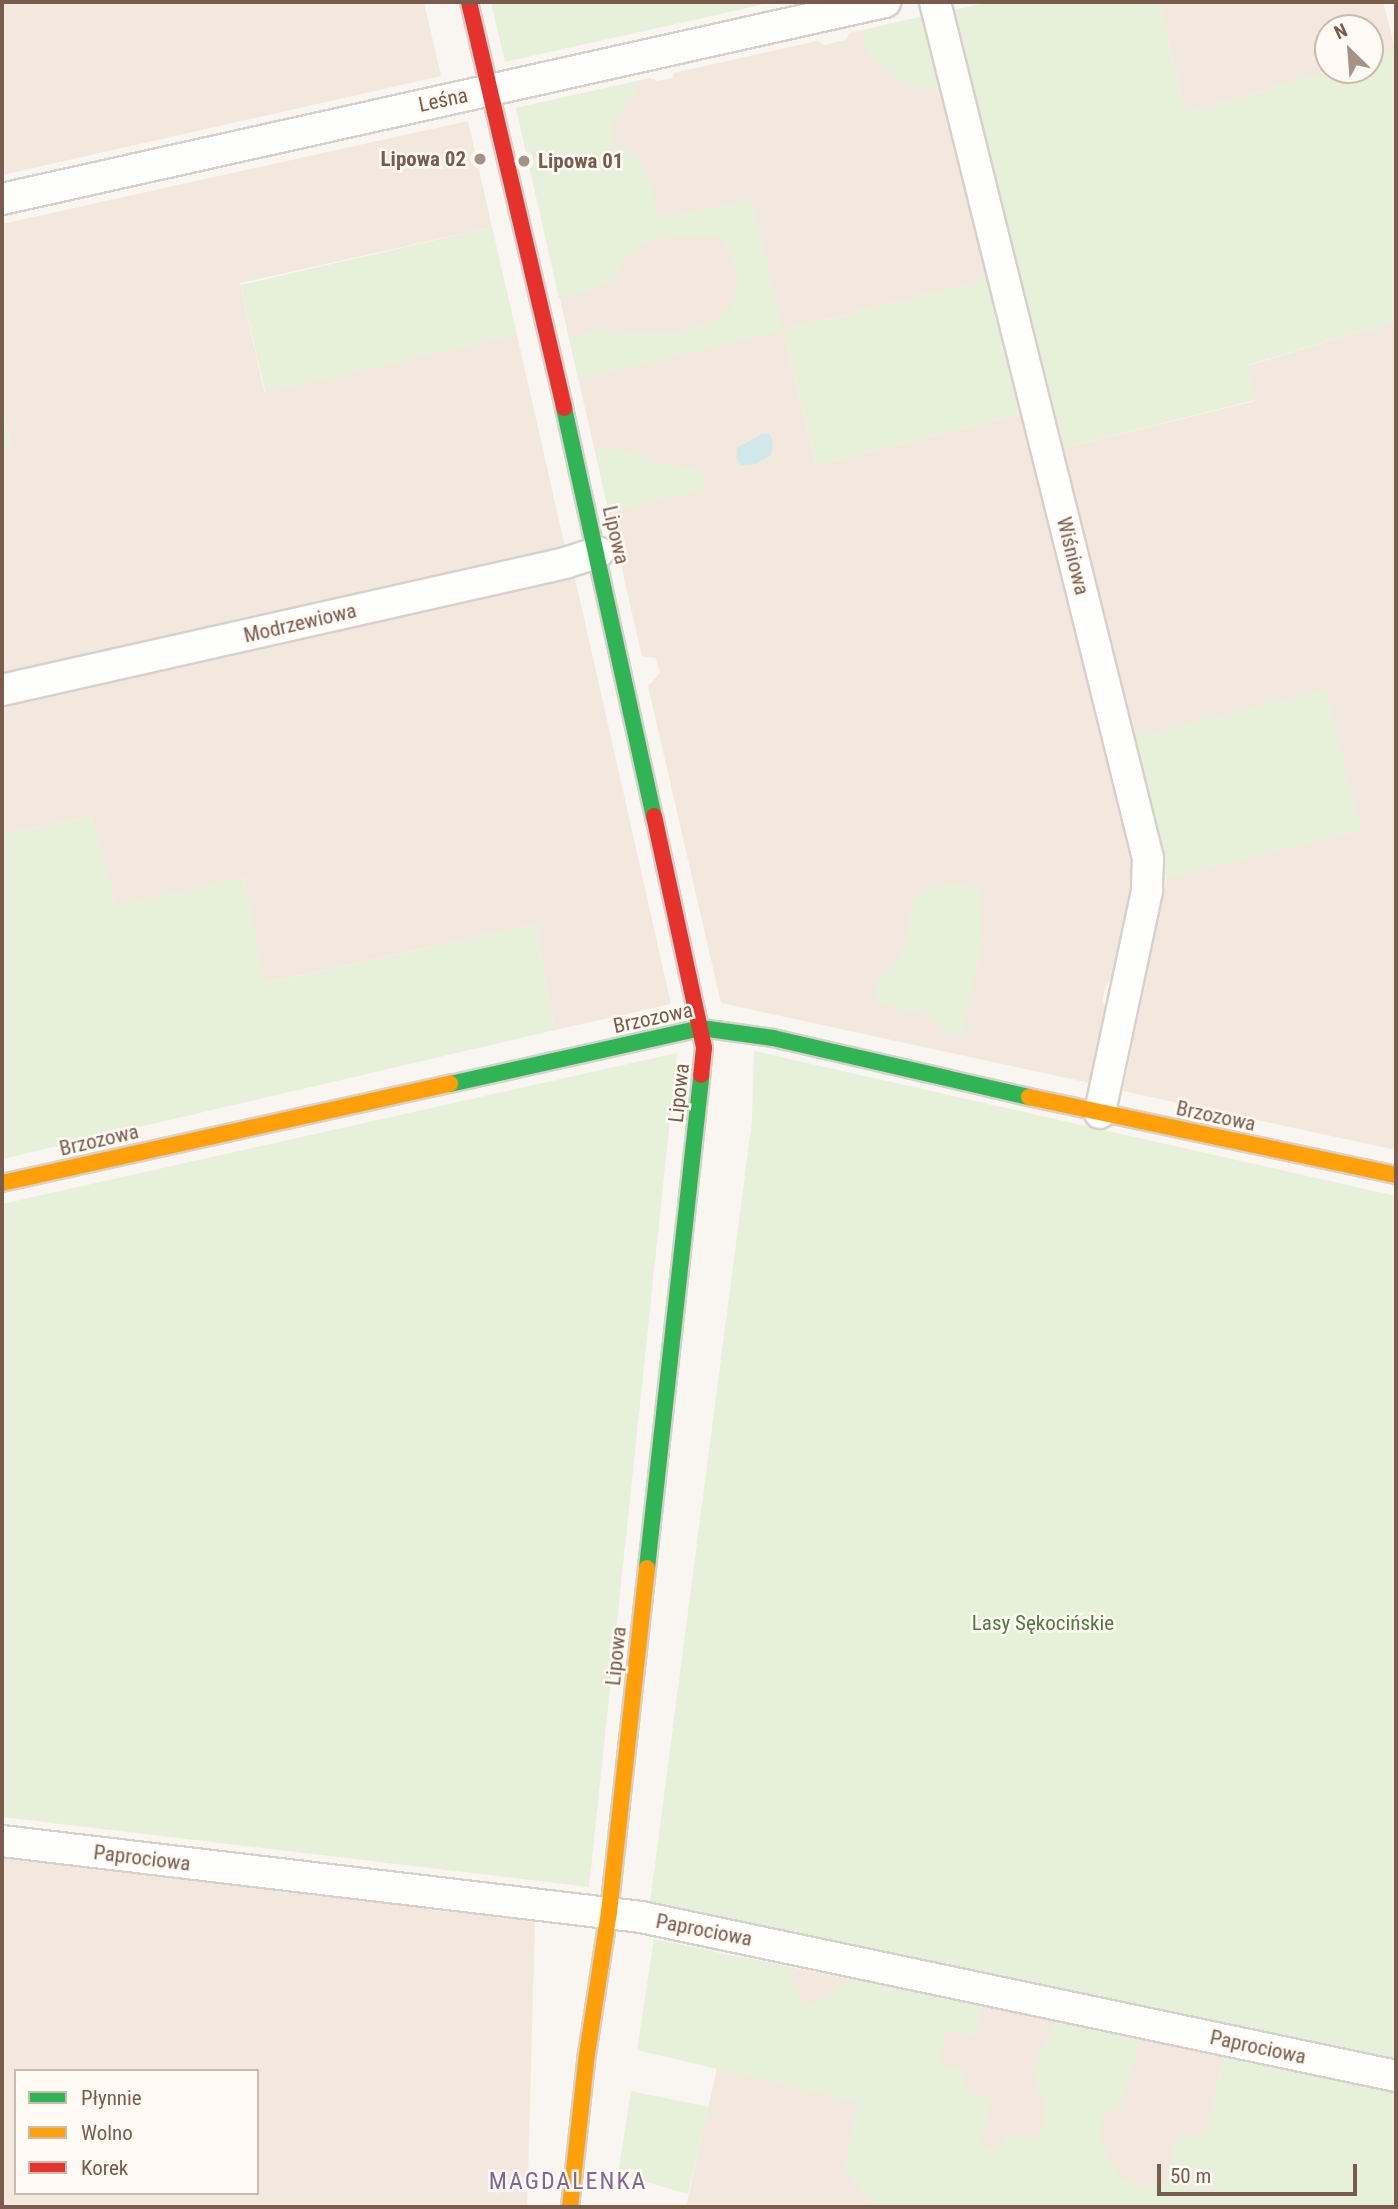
<!DOCTYPE html>
<meta charset="utf-8">
<style>
body{margin:0}
#map{position:relative;width:1398px;height:2209px;overflow:hidden;background:#f9f5f0;font-family:"Roboto Condensed",sans-serif}
div>[style]{position:absolute}
.residential>*{inset:0;background:#f2e8de}
.green>*{inset:0;background:#e7f0db;transform-origin:0 0}
.water>*{inset:0;background:#d0e8ea}
.roads{filter:drop-shadow(2px 0 #d7d1cb) drop-shadow(-2px 0 #d7d1cb) drop-shadow(0 2px #d7d1cb) drop-shadow(0 -2px #d7d1cb)}
.street>*{height:30px;margin:-15px;padding:0 15px;transform-origin:15px;border-radius:15px;background:#fefefd}
.fast>*{height:16px;margin:-8px;padding:0 8px;transform-origin:8px;border-radius:8px;background:#30b455}
.slow>*{height:16px;margin:-8px;padding:0 8px;transform-origin:8px;border-radius:8px;background:#ff9f0a}
.jam>*{height:16px;margin:-8px;padding:0 8px;transform-origin:8px;border-radius:8px;background:#e5322d}
.dots>*{width:19px;height:19px;translate:-50% -50%;box-sizing:border-box;border:4px solid #fffaf3;border-radius:50%}
span{translate:-50% -50%;white-space:nowrap;text-align:center;line-height:1.15;-webkit-text-stroke:5px #fffaf3;paint-order:stroke}
.street-label{font-size:21px;color:#7a5c4d}
.poi-label{font-size:21px;color:#7a5c4d;font-weight:700}
.right{translate:-100% -50%;text-align:right}
.left{translate:0 -50%;text-align:left}
.park-label{font-size:21px;color:#537a41}
.quarter-label{font-size:24px;color:#846695;letter-spacing:2px}
.frame{position:absolute;inset:0;border:4px solid #7a5c4d;pointer-events:none}
.legend{position:absolute;left:14px;top:2069px;width:245px;height:126px;box-sizing:border-box;background:#fffaf3;border:2px solid #cabbb1;margin:0;padding:9px 12px;list-style:none;font-size:21px;color:#7a5c4d}
.legend li{display:flex;align-items:center;gap:14px;height:35px}
.legend b{width:35px;border:2px solid #cabbb1}
.north{position:absolute;left:1314px;top:14px;width:70px;height:70px;box-sizing:border-box;background:#fffaf3;border:2px solid #cabbb1;border-radius:50%;rotate:335deg;font-size:19px;font-weight:700;line-height:28px;text-align:center;color:#7a5c4d}
.north::after{content:'';display:block;margin:auto;width:24px;height:32px;background:#a69286;clip-path:polygon(50% 0,100% 100%,50% 72%,0 100%)}
.scale{position:absolute;left:1157px;top:2164px;width:200px;height:32px;box-sizing:border-box;border:4px solid #7a5c4d;border-top:0;padding-left:9px;font-size:21px;line-height:24px;white-space:nowrap;color:#7a5c4d;-webkit-text-stroke:5px #fffaf3;paint-order:stroke}
</style>
<div id="map">
<div class="residential">
<div style="clip-path:polygon(2px 2px,424px 2px,441px 76px,2px 175px)"></div>
<div style="clip-path:polygon(1160px 2px,1383px 2px,1396px 52px,1370px 59px,1370px 28px,1328px 28px,1328px 70px,1334px 70px,1185px 113px)"></div>
<div style="clip-path:polygon(924px 16px,987px 280px,783px 330px,816px 465px,1020px 414px,1135px 877px,1113px 977px,1106px 985px,1102px 1001px,1107px 1009px,1090px 1083px,721px 1003px,648px 686px,660px 673px,656px 658px,642px 656px,516px 108px,650px 78px,657px 81px,672px 78px,674px 73px,817px 41px,825px 45px,845px 40px,850px 33px)"></div>
<div style="clip-path:polygon(468px 121px,492px 227px,240px 283px,264px 391px,517px 335px,565px 547px,2px 674px,2px 448px,11px 445px,2px 407px,2px 224px)"></div>
<div style="clip-path:polygon(1396px 321px,1396px 1150px,1123px 1091px,1167px 876px,1361px 831px,1131px 735px,1064px 448px,1255px 401px,1247px 366px)"></div>
<div style="clip-path:polygon(575px 578px,671px 1004px,555px 1030px,535px 924px,264px 983px,244px 878px,115px 906px,92px 816px,2px 834px,2px 708px)"></div>
<div style="clip-path:polygon(evenodd,2px 1854px,535px 1920px,527px 2207px,2px 2207px,2px 1854px,16px 2071px,257px 2071px,257px 2193px,16px 2193px,16px 2071px)"></div>
<div style="clip-path:polygon(742px 1957px,1223px 2056px,1192px 2207px,686px 2207px)"></div>
</div>
<div class="green">
<div style="clip-path:polygon(491px 2px,761px 2px,761px 5px,505px 62px)"></div>
<div style="clip-path:polygon(990px 2px,1160px 2px,1185px 113px,1334px 70px,1370px 70px,1370px 59px,1396px 52px,1396px 321px,1248px 365px,1255px 400px,1064px 448px,954px 10px)"></div>
<div style="clip-path:polygon(924px 16px,941px 89px,914px 89px,898px 81px,870px 55px,865px 43px,863px 30px)"></div>
<div style="clip-path:polygon(638px 81px,633px 98px,612px 120px,611px 136px,614px 143px,638px 158px,644px 167px,651px 183px,659px 219px,752px 198px,783px 330px,987px 280px,1020px 414px,816px 465px,783px 330px,579px 380px,569px 337px,597px 328px,651px 333px,682px 330px,710px 322px,728px 312px,737px 293px,736px 267px,725px 243px,718px 237px,680px 237px,657px 239px,643px 245px,629px 254px,614px 280px,586px 292px,559px 298px,516px 108px)"></div>
<div style="left:492px;top:227px;width:111px;height:258px;rotate:77deg"></div>
<div style="clip-path:polygon(2px 407px,11px 446px,2px 448px)"></div>
<div style="clip-path:polygon(603px 446px,637px 454px,656px 463px,700px 470px,707px 489px,609px 512px,595px 450px)"></div>
<div style="left:1326px;top:689px;width:146px;height:200px;rotate:76deg"></div>
<div style="clip-path:polygon(92px 816px,116px 905px,244px 878px,265px 983px,535px 924px,555px 1030px,2px 1159px,2px 834px)"></div>
<div style="clip-path:polygon(958px 883px,981px 890px,983px 941px,962px 1033px,949px 1036px,932px 1018px,877px 1002px,875px 984px,903px 953px,913px 900px,931px 887px)"></div>
<div style="clip-path:polygon(754px 1051px,1396px 1196px,1396px 2061px,650px 1903px,752px 1121px)"></div>
<div style="clip-path:polygon(677px 1053px,589px 1887px,2px 1817px,2px 1204px)"></div>
<div style="clip-path:polygon(654px 1939px,797px 1969px,792px 1979px,795px 1991px,805px 2002px,816px 2003px,826px 1999px,850px 1979px,982px 2006px,976px 2036px,947px 2031px,939px 2064px,967px 2071px,963px 2092px,991px 2099px,981px 2147px,1000px 2151px,1004px 2133px,1039px 2139px,1043px 2121px,1045px 2121px,1046px 2109px,1033px 2070px,1056px 2021px,1141px 2039px,1121px 2104px,1102px 2118px,1101px 2129px,1103px 2144px,1113px 2167px,1124px 2180px,1140px 2186px,1165px 2182px,1177px 2136px,1187px 2134px,1206px 2137px,1223px 2056px,1396px 2092px,1396px 2207px,875px 2207px,853px 2181px,845px 2165px,857px 2102px,637px 2050px)"></div>
<div style="clip-path:polygon(631px 2091px,709px 2107px,688px 2194px,618px 2174px)"></div>
</div>
<div class="water">
<div style="clip-path:polygon(762px 434px,769px 434px,773px 441px,771px 455px,756px 464px,741px 465px,736px 458px,737px 448px)"></div>
</div>
<div class="roads">
<div class="street">
<div style="left:935px;top:2px;width:882px;rotate:76.03deg"></div>
<div style="left:1148px;top:858px;width:33px;rotate:92deg"></div>
<div style="left:1147px;top:891px;width:227px;rotate:102deg"></div>
<div style="left:2px;top:199px;width:905px;rotate:-12.58deg"></div>
<div style="left:2px;top:690px;width:577px;rotate:-12.71deg"></div>
<div style="left:565px;top:563px;width:35px;rotate:-18deg"></div>
<div style="left:2px;top:1841px;width:644px;rotate:6.78deg"></div>
<div style="left:641px;top:1917px;width:772px;rotate:11.89deg"></div>
</div>
<div class="fast">
<div style="left:564px;top:408px;width:418px;rotate:77.6deg"></div>
<div style="left:450px;top:1084px;width:257px;rotate:-12.6deg"></div>
<div style="left:701px;top:1028px;width:73px;rotate:7.9deg"></div>
<div style="left:773px;top:1038px;width:263px;rotate:13deg"></div>
<div style="left:647px;top:1568px;width:496px;rotate:-83.7deg"></div>
</div>
<div class="slow">
<div style="left:1029px;top:1097px;width:375px;rotate:12deg"></div>
<div style="left:2px;top:1183px;width:459px;rotate:-12.5deg"></div>
<div style="left:570px;top:2207px;width:154px;rotate:-83.7deg"></div>
<div style="left:587px;top:2054px;width:144px;rotate:-81.2deg"></div>
<div style="left:609px;top:1912px;width:346px;rotate:-83.7deg"></div>
</div>
<div class="jam">
<div style="left:469px;top:2px;width:417px;rotate:76.8deg"></div>
<div style="left:654px;top:816px;width:237px;rotate:77.8deg"></div>
<div style="left:704px;top:1048px;width:27px;rotate:96deg"></div>
</div>
</div>
<div class="dots">
<div style="left:480px;top:159px;background:#a69286"></div>
<div style="left:524px;top:161px;background:#a69286"></div>
</div>
<div class="street-label">
<span style="left:443px;top:100px;rotate:-12deg">Leśna</span>
<span style="left:616px;top:535px;rotate:77deg">Lipowa</span>
<span style="left:1073px;top:556px;rotate:76deg">Wiśniowa</span>
<span style="left:300px;top:623px;rotate:-13deg">Modrzewiowa</span>
<span style="left:653px;top:1018px;rotate:-12deg">Brzozowa</span>
<span style="left:679px;top:1093px;rotate:-84deg">Lipowa</span>
<span style="left:1216px;top:1116px;rotate:12deg">Brzozowa</span>
<span style="left:99px;top:1140px;rotate:-13deg">Brzozowa</span>
<span style="left:616px;top:1656px;rotate:-84deg">Lipowa</span>
<span style="left:142px;top:1858px;rotate:7deg">Paprociowa</span>
<span style="left:704px;top:1930px;rotate:11deg">Paprociowa</span>
<span style="left:1258px;top:2047px;rotate:12deg">Paprociowa</span>
</div>
<div class="poi-label">
<span class="right" style="left:466px;top:159px">Lipowa 02</span>
<span class="left" style="left:538px;top:161px">Lipowa 01</span>
</div>
<div class="park-label">
<span style="left:1043px;top:1623px">Lasy Sękocińskie</span>
</div>
<div class="quarter-label">
<span style="left:568px;top:2182px">MAGDALENKA</span>
</div>
<div class="frame"></div>
<ul class="legend">
<li><b style="height:9px;background:#30b455"></b>Płynnie</li>
<li><b style="height:9px;background:#ff9f0a"></b>Wolno</li>
<li><b style="height:9px;background:#e5322d"></b>Korek</li>
</ul>
<div class="north">N</div>
<div class="scale">50 m</div>
</div>
